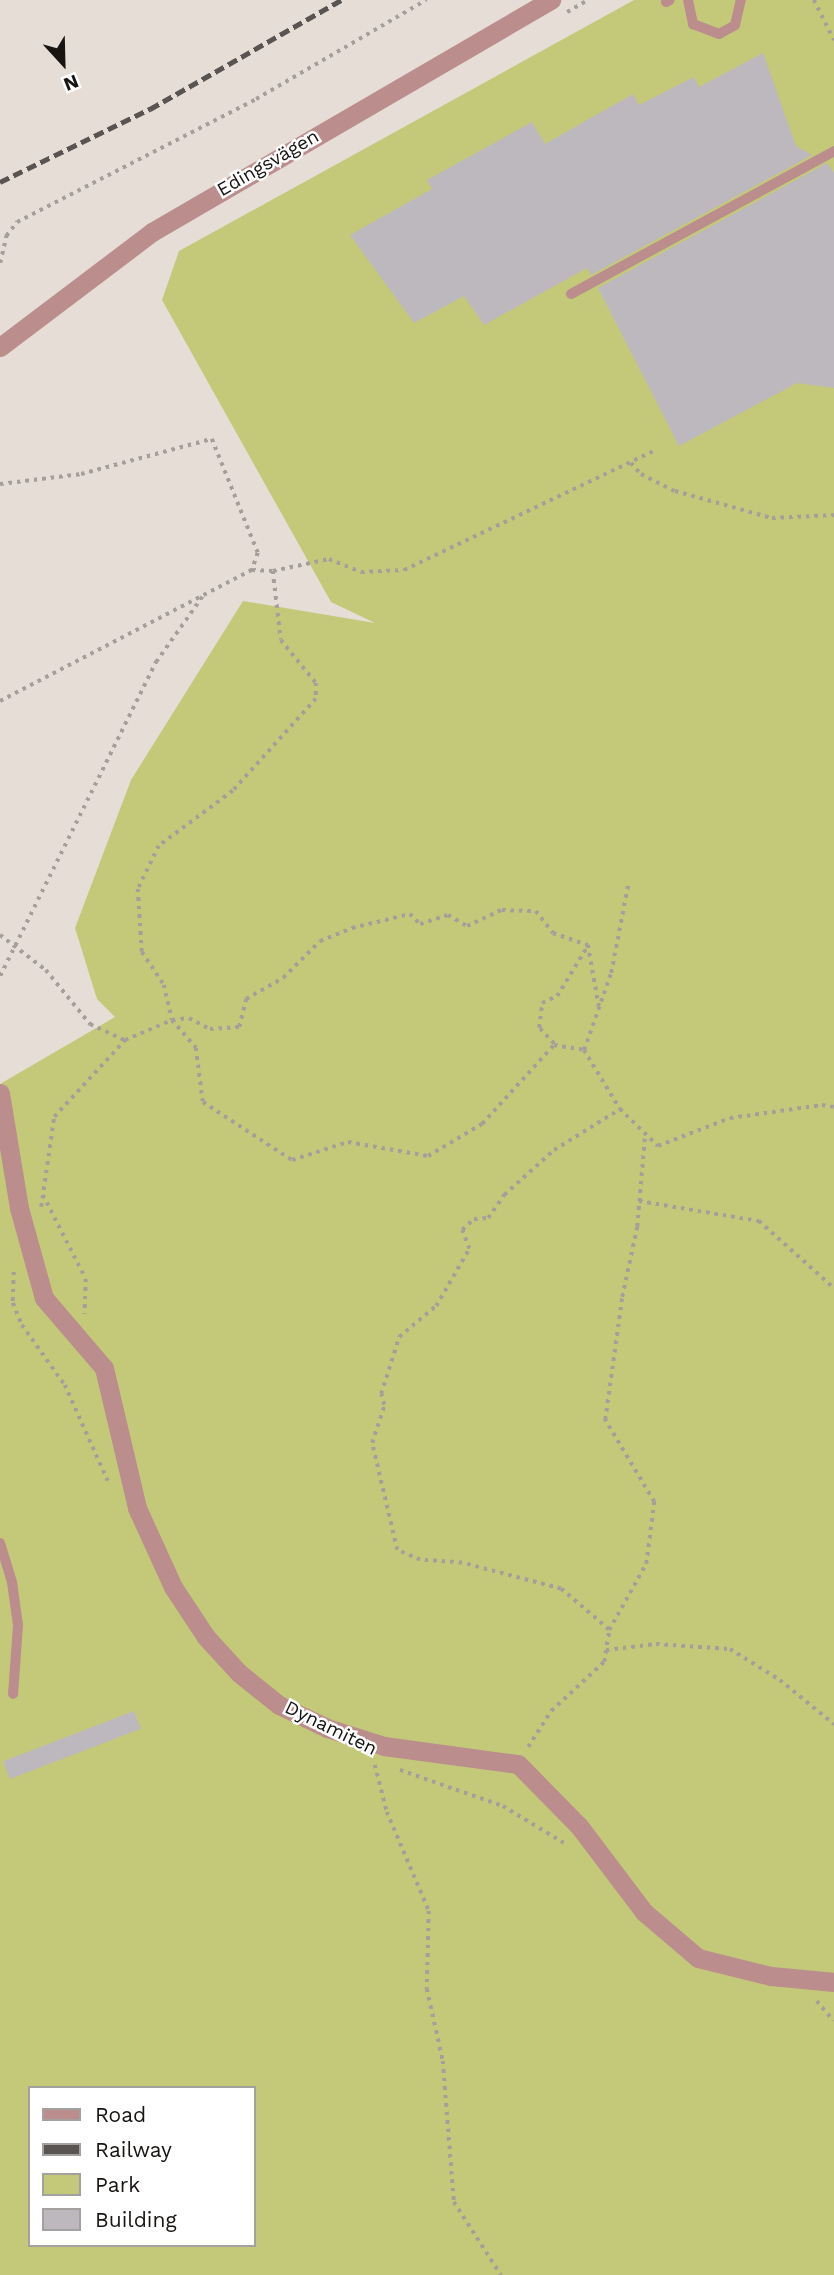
<!DOCTYPE html>
<meta charset="utf-8">
<style>
body{margin:0}
#map{position:relative;width:834px;height:2275px;overflow:hidden;background:#e6ddd7;font-family:"Work Sans",sans-serif}
div>[style]{position:absolute}
.green>*{inset:0;background:#c4c97a}
.building>*{inset:0;background:#bdb7be;transform-origin:0 0}
.path>*{height:3.5px;margin-top:-1.75px;transform-origin:0;background:repeating-linear-gradient(90deg,#a59e9a 0 3.5px,transparent 0 8.5px)}
.lane>*{height:10px;margin:-5px;padding:0 5px;transform-origin:5px;border-radius:5px;background:#bb8d8d}
.street>*{height:19px;margin:-9.5px;padding:0 9.5px;transform-origin:9.5px;border-radius:9.5px;background:#bb8d8d}
.rail>*{height:5px;margin-top:-2.5px;transform-origin:0;background:repeating-linear-gradient(90deg,#595451 0 10px,transparent 0 15px)}
span{translate:-50% -50%;white-space:nowrap;text-align:center;line-height:1.15;-webkit-text-stroke:5px #fff;paint-order:stroke}
.street-label{font-size:19px;color:#171412}
.legend{position:absolute;left:28px;top:2086px;width:228px;height:161px;box-sizing:border-box;background:#fff;border:2px solid #a2a1a0;margin:0;padding:9px 12px;list-style:none;font-size:21px;color:#171412}
.legend li{display:flex;align-items:center;gap:14px;height:35px}
.legend b{width:35px;border:2px solid #a2a1a0}
.north{position:absolute;left:28px;top:28px;width:70px;height:70px;-webkit-text-stroke:5px #fff;paint-order:stroke;rotate:158deg;font-size:19px;font-weight:700;line-height:28px;text-align:center;color:#171412}
.north::after{content:'';display:block;margin:auto;width:24px;height:32px;background:#171412;clip-path:polygon(50% 0,100% 100%,50% 72%,0 100%)}
</style>
<div id="map">
<div class="green">
<div style="clip-path:polygon(evenodd,634px 0,834px 0,834px 2275px,0 2275px,0 1084px,115px 1017px,97px 999px,75px 928px,131px 780px,243px 601px,375px 623px,331px 602px,162px 300px,179px 251px,634px 0,30px 2088px,254px 2088px,254px 2245px,30px 2245px,30px 2088px)"></div>
</div>
<div class="building">
<div style="clip-path:polygon(763px 53px,796px 146px,812px 155px,591px 275px,587px 268px,484px 325px,464px 296px,414px 323px,350px 235px,432px 189px,427px 180px,532px 122px,545px 144px,633px 94px,639px 105px,694px 77px,699px 87px)"></div>
<div style="clip-path:polygon(827px 163px,834px 173px,834px 388px,797px 383px,679px 446px,598px 288px)"></div>
<div style="left:134px;top:1711px;width:19px;height:140px;rotate:69deg"></div>
</div>
<div class="path">
<div style="left:814px;top:0;width:45px;rotate:63.4deg"></div>
<div style="left:567px;top:12px;width:24px;rotate:-30deg"></div>
<div style="left:0;top:263px;width:28px;rotate:-77deg"></div>
<div style="left:6px;top:236px;width:18px;rotate:-52deg"></div>
<div style="left:17px;top:222px;width:269px;rotate:-27.2deg"></div>
<div style="left:256px;top:99px;width:197px;rotate:-30.2deg"></div>
<div style="left:631px;top:463px;width:15px;rotate:48deg"></div>
<div style="left:641px;top:474px;width:38px;rotate:27deg"></div>
<div style="left:675px;top:491px;width:101px;rotate:15.6deg"></div>
<div style="left:772px;top:518px;width:62px;rotate:-2.8deg"></div>
<div style="left:0;top:484px;width:82px;rotate:-7deg"></div>
<div style="left:81px;top:474px;width:136px;rotate:-15deg"></div>
<div style="left:212px;top:439px;width:123px;rotate:68deg"></div>
<div style="left:258px;top:553px;width:18px;rotate:109deg"></div>
<div style="left:273px;top:571px;width:69px;rotate:83.4deg"></div>
<div style="left:281px;top:640px;width:55px;rotate:50.9deg"></div>
<div style="left:316px;top:683px;width:16px;rotate:90deg"></div>
<div style="left:316px;top:699px;width:124px;rotate:132.1deg"></div>
<div style="left:233px;top:791px;width:92px;rotate:143.4deg"></div>
<div style="left:159px;top:846px;width:48px;rotate:116deg"></div>
<div style="left:138px;top:889px;width:63px;rotate:86.4deg"></div>
<div style="left:142px;top:952px;width:40px;rotate:56deg"></div>
<div style="left:164px;top:985px;width:36px;rotate:77deg"></div>
<div style="left:172px;top:1020px;width:17px;rotate:-7deg"></div>
<div style="left:189px;top:1018px;width:24px;rotate:28deg"></div>
<div style="left:210px;top:1029px;width:29px;rotate:-4deg"></div>
<div style="left:239px;top:1027px;width:29px;rotate:-76deg"></div>
<div style="left:246px;top:999px;width:43px;rotate:-29.6deg"></div>
<div style="left:283px;top:978px;width:52px;rotate:-45deg"></div>
<div style="left:320px;top:941px;width:35px;rotate:-22deg"></div>
<div style="left:352px;top:928px;width:60px;rotate:-13.6deg"></div>
<div style="left:410px;top:914px;width:14px;rotate:45deg"></div>
<div style="left:420px;top:924px;width:29px;rotate:-18deg"></div>
<div style="left:448px;top:915px;width:22px;rotate:30deg"></div>
<div style="left:467px;top:926px;width:38px;rotate:-25deg"></div>
<div style="left:502px;top:910px;width:34px;rotate:2deg"></div>
<div style="left:536px;top:911px;width:28px;rotate:52deg"></div>
<div style="left:553px;top:933px;width:37px;rotate:19deg"></div>
<div style="left:588px;top:945px;width:62px;rotate:79.8deg"></div>
<div style="left:0;top:701px;width:284px;rotate:-27.5deg"></div>
<div style="left:252px;top:570px;width:21px;rotate:3deg"></div>
<div style="left:273px;top:571px;width:57px;rotate:-12.1deg"></div>
<div style="left:329px;top:559px;width:35px;rotate:22deg"></div>
<div style="left:361px;top:572px;width:43px;rotate:-2.7deg"></div>
<div style="left:404px;top:570px;width:277px;rotate:-25.5deg"></div>
<div style="left:0;top:935px;width:58px;rotate:37.3deg"></div>
<div style="left:46px;top:970px;width:70px;rotate:50.8deg"></div>
<div style="left:90px;top:1024px;width:38px;rotate:25deg"></div>
<div style="left:0;top:976px;width:351px;rotate:-63.6deg"></div>
<div style="left:156px;top:662px;width:80px;rotate:-54.7deg"></div>
<div style="left:554px;top:1044px;width:22px;rotate:-133deg"></div>
<div style="left:539px;top:1028px;width:25px;rotate:-83deg"></div>
<div style="left:542px;top:1003px;width:17px;rotate:-25deg"></div>
<div style="left:557px;top:996px;width:57px;rotate:-58.5deg"></div>
<div style="left:584px;top:1050px;width:82px;rotate:-70.7deg"></div>
<div style="left:611px;top:973px;width:90px;rotate:-79.1deg"></div>
<div style="left:43px;top:1195px;width:94px;rotate:62.9deg"></div>
<div style="left:86px;top:1279px;width:35px;rotate:92deg"></div>
<div style="left:639px;top:1201px;width:122px;rotate:9.5deg"></div>
<div style="left:759px;top:1221px;width:101px;rotate:41.8deg"></div>
<div style="left:41px;top:1207px;width:91px;rotate:-81.8deg"></div>
<div style="left:54px;top:1117px;width:105px;rotate:-47.3deg"></div>
<div style="left:125px;top:1040px;width:51px;rotate:-23.1deg"></div>
<div style="left:172px;top:1020px;width:37px;rotate:49deg"></div>
<div style="left:196px;top:1048px;width:54px;rotate:82.6deg"></div>
<div style="left:203px;top:1102px;width:106px;rotate:33.1deg"></div>
<div style="left:292px;top:1160px;width:59px;rotate:-17.8deg"></div>
<div style="left:348px;top:1142px;width:81px;rotate:9.9deg"></div>
<div style="left:428px;top:1156px;width:63px;rotate:-30.7deg"></div>
<div style="left:482px;top:1124px;width:107px;rotate:-47.7deg"></div>
<div style="left:554px;top:1045px;width:30px;rotate:9deg"></div>
<div style="left:584px;top:1050px;width:69px;rotate:58.6deg"></div>
<div style="left:620px;top:1109px;width:53px;rotate:44.2deg"></div>
<div style="left:658px;top:1146px;width:77px;rotate:-21.3deg"></div>
<div style="left:730px;top:1118px;width:93px;rotate:-8deg"></div>
<div style="left:822px;top:1105px;width:12px;rotate:9deg"></div>
<div style="left:14px;top:1272px;width:31px;rotate:92deg"></div>
<div style="left:13px;top:1303px;width:24px;rotate:68deg"></div>
<div style="left:22px;top:1325px;width:74px;rotate:54.4deg"></div>
<div style="left:65px;top:1385px;width:105px;rotate:65.9deg"></div>
<div style="left:609px;top:1630px;width:63px;rotate:-139.5deg"></div>
<div style="left:561px;top:1589px;width:102px;rotate:-165.3deg"></div>
<div style="left:462px;top:1563px;width:42px;rotate:-175.9deg"></div>
<div style="left:420px;top:1560px;width:25px;rotate:-157deg"></div>
<div style="left:397px;top:1550px;width:110px;rotate:-103.2deg"></div>
<div style="left:372px;top:1443px;width:40px;rotate:-72deg"></div>
<div style="left:384px;top:1405px;width:11px;rotate:-105deg"></div>
<div style="left:381px;top:1394px;width:60px;rotate:-72.5deg"></div>
<div style="left:399px;top:1337px;width:48px;rotate:-40deg"></div>
<div style="left:436px;top:1306px;width:66px;rotate:-59.9deg"></div>
<div style="left:469px;top:1249px;width:20px;rotate:-110deg"></div>
<div style="left:462px;top:1230px;width:16px;rotate:-43deg"></div>
<div style="left:474px;top:1219px;width:14px;rotate:-4deg"></div>
<div style="left:488px;top:1218px;width:28px;rotate:-55deg"></div>
<div style="left:504px;top:1195px;width:67px;rotate:-42deg"></div>
<div style="left:554px;top:1150px;width:78px;rotate:-31.8deg"></div>
<div style="left:606px;top:1650px;width:50px;rotate:-6.8deg"></div>
<div style="left:656px;top:1644px;width:74px;rotate:3.9deg"></div>
<div style="left:730px;top:1649px;width:59px;rotate:31.8deg"></div>
<div style="left:780px;top:1680px;width:70px;rotate:39.2deg"></div>
<div style="left:528px;top:1747px;width:43px;rotate:-57.4deg"></div>
<div style="left:551px;top:1711px;width:72px;rotate:-42.8deg"></div>
<div style="left:604px;top:1662px;width:32px;rotate:-81deg"></div>
<div style="left:609px;top:1630px;width:76px;rotate:-60.7deg"></div>
<div style="left:646px;top:1564px;width:63px;rotate:-82.6deg"></div>
<div style="left:654px;top:1502px;width:96px;rotate:-120.9deg"></div>
<div style="left:605px;top:1420px;width:124px;rotate:-82.1deg"></div>
<div style="left:622px;top:1297px;width:72px;rotate:-77.9deg"></div>
<div style="left:637px;top:1227px;width:94px;rotate:-85.1deg"></div>
<div style="left:375px;top:1765px;width:49px;rotate:75.7deg"></div>
<div style="left:387px;top:1812px;width:108px;rotate:67deg"></div>
<div style="left:429px;top:1911px;width:78px;rotate:91.5deg"></div>
<div style="left:427px;top:1989px;width:74px;rotate:77.5deg"></div>
<div style="left:443px;top:2061px;width:141px;rotate:85.5deg"></div>
<div style="left:454px;top:2202px;width:87px;rotate:57.2deg"></div>
<div style="left:400px;top:1770px;width:109px;rotate:19.3deg"></div>
<div style="left:503px;top:1806px;width:71px;rotate:31.2deg"></div>
<div style="left:817px;top:2001px;width:26px;rotate:50deg"></div>
</div>
<div class="lane">
<div style="left:688px;top:0;width:25px;rotate:78deg"></div>
<div style="left:693px;top:24px;width:28px;rotate:21deg"></div>
<div style="left:719px;top:34px;width:18px;rotate:-29deg"></div>
<div style="left:735px;top:25px;width:26px;rotate:-77deg"></div>
<div style="left:666px;top:2px;width:4px;rotate:-27deg"></div>
<div style="left:571px;top:294px;width:299px;rotate:-28.5deg"></div>
<div style="left:0;top:1543px;width:41px;rotate:72.9deg"></div>
<div style="left:12px;top:1582px;width:43px;rotate:82.1deg"></div>
<div style="left:18px;top:1625px;width:69px;rotate:94.1deg"></div>
</div>
<div class="street">
<div style="left:0;top:347px;width:191px;rotate:-37.1deg"></div>
<div style="left:152px;top:232px;width:462px;rotate:-30.2deg"></div>
<div style="left:0;top:1093px;width:117px;rotate:80.6deg"></div>
<div style="left:19px;top:1208px;width:93px;rotate:74.5deg"></div>
<div style="left:44px;top:1298px;width:92px;rotate:49.4deg"></div>
<div style="left:104px;top:1368px;width:144px;rotate:76.7deg"></div>
<div style="left:137px;top:1508px;width:87px;rotate:65.5deg"></div>
<div style="left:173px;top:1587px;width:60px;rotate:56.6deg"></div>
<div style="left:206px;top:1637px;width:49px;rotate:47.5deg"></div>
<div style="left:239px;top:1673px;width:51px;rotate:38.7deg"></div>
<div style="left:279px;top:1705px;width:53px;rotate:25.6deg"></div>
<div style="left:327px;top:1728px;width:60px;rotate:17.5deg"></div>
<div style="left:384px;top:1746px;width:135px;rotate:7.7deg"></div>
<div style="left:518px;top:1764px;width:87px;rotate:45.5deg"></div>
<div style="left:579px;top:1826px;width:108px;rotate:52.9deg"></div>
<div style="left:644px;top:1912px;width:71px;rotate:40.4deg"></div>
<div style="left:698px;top:1958px;width:75px;rotate:13.9deg"></div>
<div style="left:771px;top:1976px;width:63px;rotate:5.4deg"></div>
</div>
<div class="rail">
<div style="left:0;top:182px;width:167px;rotate:-26deg"></div>
<div style="left:150px;top:109px;width:220px;rotate:-29.7deg"></div>
</div>
<div class="street-label">
<span style="left:268px;top:163px;rotate:-30deg">Edingsvägen</span>
<span style="left:331px;top:1728px;rotate:26deg">Dynamiten</span>
</div>
<ul class="legend">
<li><b style="height:9px;background:#bb8d8d"></b>Road</li>
<li><b style="height:9px;background:#595451"></b>Railway</li>
<li><b style="height:19px;background:#c4c97a"></b>Park</li>
<li><b style="height:19px;background:#bdb7be"></b>Building</li>
</ul>
<div class="north">N</div>
</div>
